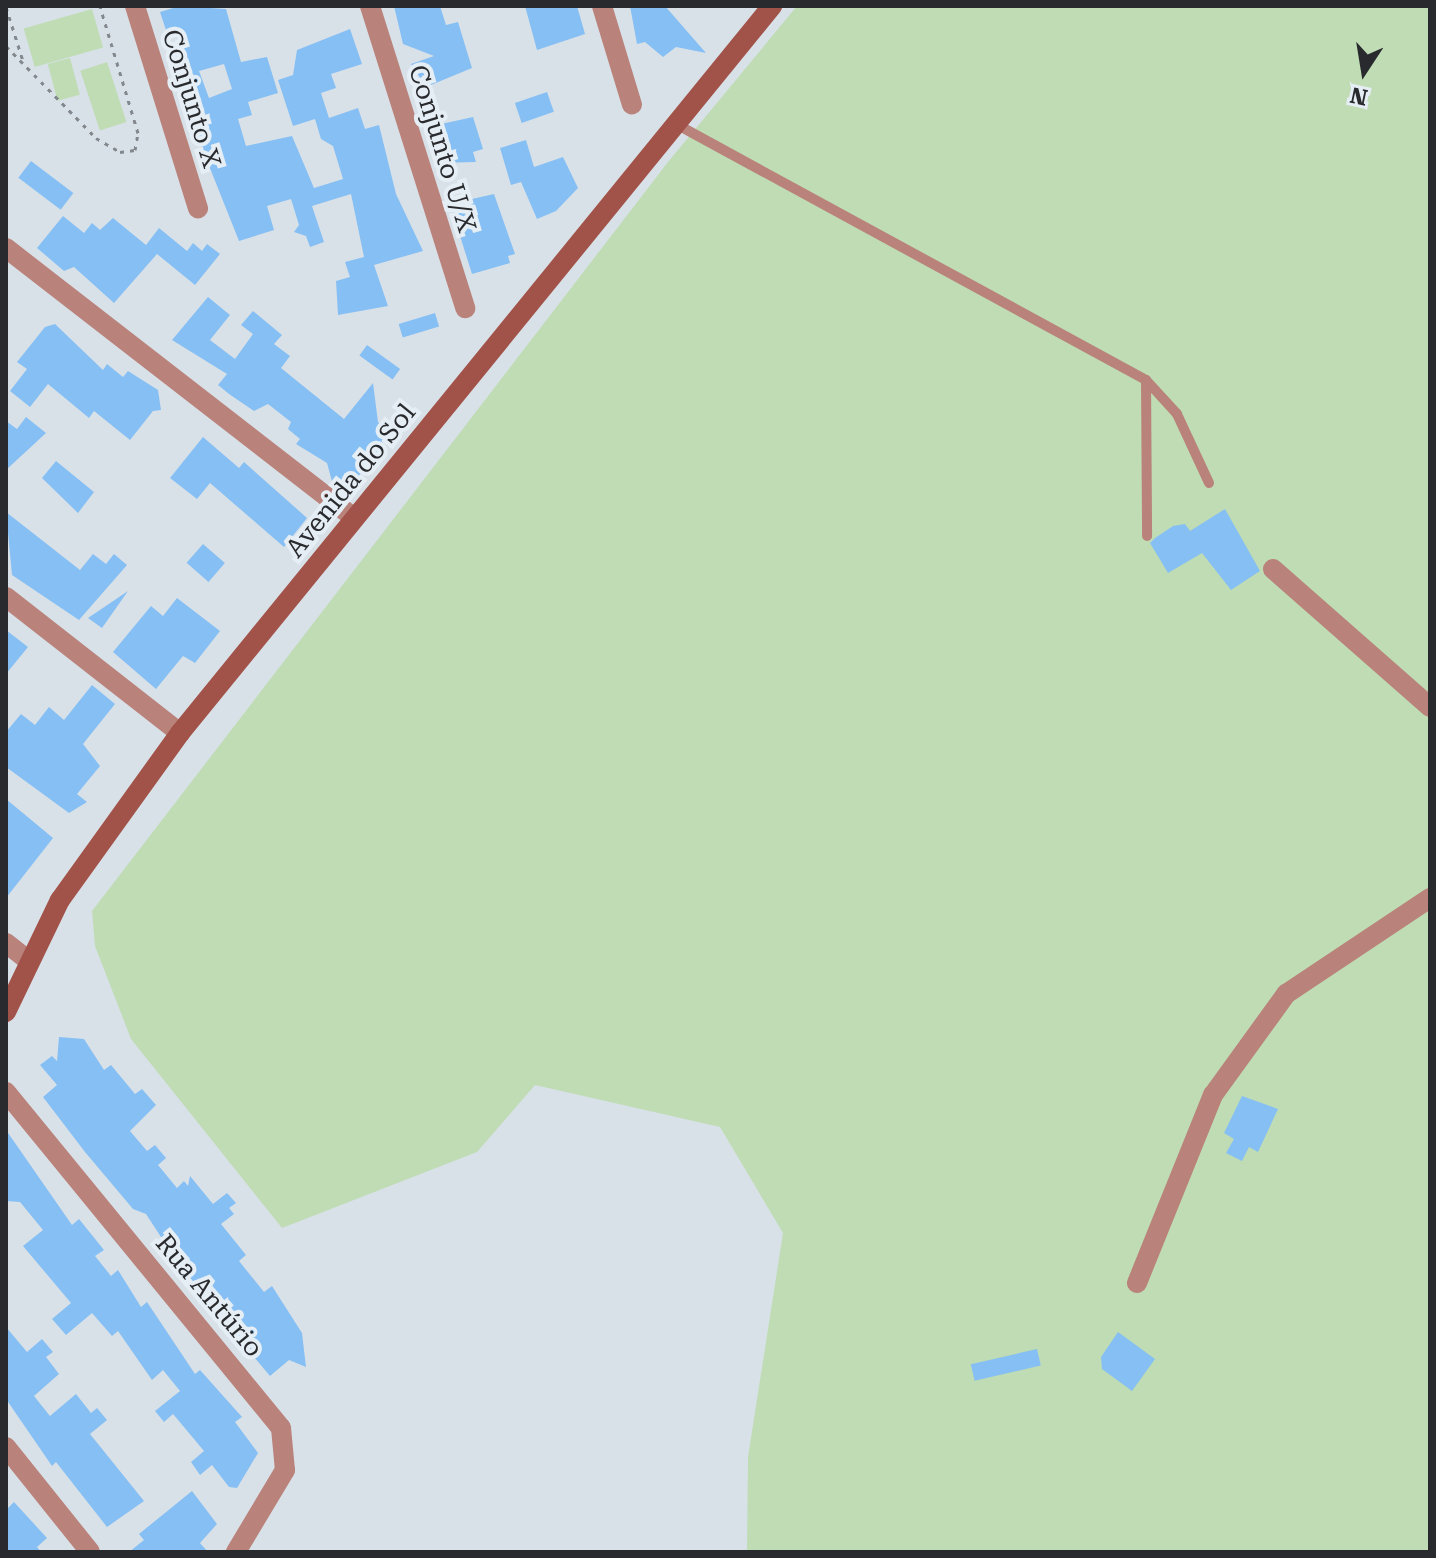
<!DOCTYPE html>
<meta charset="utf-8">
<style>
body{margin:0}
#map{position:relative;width:1436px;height:1558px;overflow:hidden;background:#d9e1e8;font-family:"Roboto Serif",serif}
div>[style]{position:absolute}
.green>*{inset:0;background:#bfdcb4;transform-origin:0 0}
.building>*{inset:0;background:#86bff3;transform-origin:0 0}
.path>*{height:3px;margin-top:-1.5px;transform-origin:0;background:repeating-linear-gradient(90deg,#83888d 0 4px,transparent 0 10px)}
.lane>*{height:10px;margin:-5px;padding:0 5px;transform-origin:5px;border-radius:5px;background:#b9827a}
.street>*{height:20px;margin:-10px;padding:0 10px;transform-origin:10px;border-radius:10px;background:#b9827a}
.secondary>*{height:20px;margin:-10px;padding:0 10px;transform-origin:10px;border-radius:10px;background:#a25349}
span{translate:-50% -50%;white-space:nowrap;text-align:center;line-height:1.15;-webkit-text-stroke:8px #e6eef5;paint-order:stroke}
.street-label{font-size:26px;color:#282a2d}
.frame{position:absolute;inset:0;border:8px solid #282a2d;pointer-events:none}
.north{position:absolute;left:1324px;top:32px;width:80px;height:80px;-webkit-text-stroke:6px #e6eef5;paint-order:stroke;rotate:192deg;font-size:22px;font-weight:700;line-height:32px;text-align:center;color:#282a2d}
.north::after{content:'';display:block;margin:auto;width:28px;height:36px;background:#282a2d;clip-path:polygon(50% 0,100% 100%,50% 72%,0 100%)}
</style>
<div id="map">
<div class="green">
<div style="clip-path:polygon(797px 6px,1430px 6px,1430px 1552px,747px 1552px,748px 1457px,783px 1233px,720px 1127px,535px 1085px,477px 1152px,282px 1228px,131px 1039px,95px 946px,92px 911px,668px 162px)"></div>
<div style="left:92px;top:9px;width:40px;height:71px;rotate:74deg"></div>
<div style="left:70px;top:58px;width:38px;height:23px;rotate:75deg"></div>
<div style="left:107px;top:62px;width:63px;height:28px;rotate:72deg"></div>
</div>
<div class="building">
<div style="clip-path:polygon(evenodd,180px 6px,226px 9px,241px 62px,267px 57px,278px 93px,248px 102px,252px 115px,238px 119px,246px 146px,292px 136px,314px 188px,343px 179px,333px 146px,321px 139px,315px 119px,293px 126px,278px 80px,293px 75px,297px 50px,350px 29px,362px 64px,331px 74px,336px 88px,321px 93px,329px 118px,358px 108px,365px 129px,379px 125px,396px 194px,423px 251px,374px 265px,388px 306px,338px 315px,336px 281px,350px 277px,345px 262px,364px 257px,351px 194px,312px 206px,324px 242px,310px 247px,306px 236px,294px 232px,299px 225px,291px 199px,267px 206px,274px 230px,239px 241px,182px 98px,192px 94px,183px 66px,189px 64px,181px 40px,167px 33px,160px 12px,180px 6px,224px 64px,232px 89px,209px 98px,199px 71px,224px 64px)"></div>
<div style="clip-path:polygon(394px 6px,440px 6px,446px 25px,458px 22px,472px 68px,426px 87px,411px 64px,434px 56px,403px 44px)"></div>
<div style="clip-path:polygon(525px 6px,577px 6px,585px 34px,537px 50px)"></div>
<div style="clip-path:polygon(630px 6px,665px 6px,706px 53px,676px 47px,663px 57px,645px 42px,637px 44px)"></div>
<div style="left:547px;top:92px;width:21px;height:34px;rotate:71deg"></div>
<div style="clip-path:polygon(473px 117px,483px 149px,473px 152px,476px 162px,439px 163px,428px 127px)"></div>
<div style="clip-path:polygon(526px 140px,534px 167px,563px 157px,578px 188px,556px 211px,537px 219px,521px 182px,511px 185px,500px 148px)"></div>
<div style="left:31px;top:161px;width:53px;height:21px;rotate:37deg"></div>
<div style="clip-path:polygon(494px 194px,515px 254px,508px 256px,510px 263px,472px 274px,450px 204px)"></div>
<div style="clip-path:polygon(63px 216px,84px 233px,92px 223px,100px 230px,113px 218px,146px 245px,159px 228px,187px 251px,193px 243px,202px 251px,207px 244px,220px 254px,195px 285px,157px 254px,114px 303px,74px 267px,64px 271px,37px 248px)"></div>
<div style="clip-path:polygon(208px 297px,230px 315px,210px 340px,235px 359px,253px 334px,241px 325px,253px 311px,282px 335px,274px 344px,290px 356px,281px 368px,344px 419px,373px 383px,378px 422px,390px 432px,353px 487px,333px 485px,327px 463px,296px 444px,300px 439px,288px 429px,291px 422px,268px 404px,254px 411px,229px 394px,218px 385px,227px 374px,172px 340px)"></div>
<div style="left:435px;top:313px;width:14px;height:38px;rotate:73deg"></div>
<div style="clip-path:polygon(55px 324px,103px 370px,107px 364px,123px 377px,128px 371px,158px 390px,161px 410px,153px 411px,130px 440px,94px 411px,89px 418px,48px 384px,30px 407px,10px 391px,27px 369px,17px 362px,45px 327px)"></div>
<div style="left:367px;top:345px;width:41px;height:13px;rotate:36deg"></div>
<div style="clip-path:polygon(26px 417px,46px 433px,6px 470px,6px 421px,17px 429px)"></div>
<div style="clip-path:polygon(203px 437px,239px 468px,244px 462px,307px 518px,284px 547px,210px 483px,197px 499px,170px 478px)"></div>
<div style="clip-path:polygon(56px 461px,94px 492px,78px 513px,42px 478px)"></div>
<div style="clip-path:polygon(1225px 509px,1260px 571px,1231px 590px,1202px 553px,1168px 573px,1150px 543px,1155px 538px,1173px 526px,1185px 524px,1190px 531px)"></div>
<div style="clip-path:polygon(6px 512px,80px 570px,93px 554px,106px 564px,114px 554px,127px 565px,79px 620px,12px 575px)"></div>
<div style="left:203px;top:544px;width:29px;height:25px;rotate:41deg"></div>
<div style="clip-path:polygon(128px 591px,102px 628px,88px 618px)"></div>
<div style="clip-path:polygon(177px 598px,220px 631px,195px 663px,183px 656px,156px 689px,113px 652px,151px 606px,163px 616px)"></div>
<div style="clip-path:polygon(6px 630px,28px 647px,6px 674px)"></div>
<div style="clip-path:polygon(92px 685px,115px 704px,83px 744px,100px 766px,77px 794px,87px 802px,69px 813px,6px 767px,6px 732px,21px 714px,35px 725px,49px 707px,64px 720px)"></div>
<div style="clip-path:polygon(6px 799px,53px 838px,6px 898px)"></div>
<div style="clip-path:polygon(59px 1037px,84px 1039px,104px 1070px,111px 1065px,135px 1094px,142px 1089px,156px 1105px,130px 1131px,147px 1151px,155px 1145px,166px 1158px,158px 1165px,177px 1188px,184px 1181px,188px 1186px,190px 1176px,213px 1204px,227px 1193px,236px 1203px,229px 1208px,234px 1214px,221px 1224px,246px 1255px,239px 1261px,264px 1292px,272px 1286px,302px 1333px,306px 1367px,289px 1360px,270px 1376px,187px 1277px,146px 1214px,133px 1209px,85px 1152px,43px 1097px,57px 1085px,40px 1065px,52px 1056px,57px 1061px)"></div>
<div style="clip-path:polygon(1242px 1096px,1278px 1109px,1258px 1152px,1249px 1147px,1242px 1161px,1226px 1153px,1234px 1139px,1224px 1133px)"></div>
<div style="clip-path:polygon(6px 1130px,72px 1225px,79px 1219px,104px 1250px,95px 1256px,111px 1276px,118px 1270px,141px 1307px,147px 1302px,195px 1374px,200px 1370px,242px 1417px,235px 1422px,258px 1453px,237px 1488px,229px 1487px,212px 1465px,200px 1475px,191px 1462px,204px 1451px,173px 1414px,164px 1422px,155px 1411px,180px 1391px,163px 1370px,152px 1380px,118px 1331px,112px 1336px,92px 1313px,66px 1335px,52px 1319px,71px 1303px,23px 1246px,43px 1230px,20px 1202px,6px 1201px)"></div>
<div style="clip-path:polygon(6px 1327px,27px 1352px,42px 1339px,53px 1352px,46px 1357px,59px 1374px,34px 1396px,50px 1416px,76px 1394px,91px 1413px,97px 1408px,107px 1420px,90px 1434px,144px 1501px,107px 1527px,56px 1462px,52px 1466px,6px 1399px)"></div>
<div style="clip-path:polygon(1118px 1332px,1155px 1359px,1132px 1391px,1102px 1369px,1101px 1357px)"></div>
<div style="left:1037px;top:1349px;width:17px;height:68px;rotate:77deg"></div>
<div style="clip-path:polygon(192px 1491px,217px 1524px,200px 1543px,208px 1552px,129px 1552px,144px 1540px,139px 1534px)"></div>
<div style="clip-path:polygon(14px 1502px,47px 1538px,37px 1547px,41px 1552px,6px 1552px,6px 1510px)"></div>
</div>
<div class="path">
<div style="left:6px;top:7px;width:57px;rotate:72.5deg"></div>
<div style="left:6px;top:46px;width:129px;rotate:45.6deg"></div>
<div style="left:96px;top:138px;width:28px;rotate:30deg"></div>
<div style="left:120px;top:152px;width:15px;rotate:-8deg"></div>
<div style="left:135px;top:150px;width:17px;rotate:-80deg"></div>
<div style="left:138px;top:133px;width:133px;rotate:-106.7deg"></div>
</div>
<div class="lane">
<div style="left:676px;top:124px;width:535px;rotate:28.58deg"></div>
<div style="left:1146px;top:380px;width:46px;rotate:47.6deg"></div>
<div style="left:1177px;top:414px;width:76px;rotate:65.1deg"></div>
<div style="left:1146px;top:380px;width:156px;rotate:89.6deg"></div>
</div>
<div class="street">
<div style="left:135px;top:6px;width:212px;rotate:72.7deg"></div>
<div style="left:370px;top:6px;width:317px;rotate:72.5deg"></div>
<div style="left:602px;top:6px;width:103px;rotate:73.1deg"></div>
<div style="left:6px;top:248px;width:440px;rotate:37.8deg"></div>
<div style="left:1273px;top:569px;width:209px;rotate:41.3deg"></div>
<div style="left:6px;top:597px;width:221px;rotate:38deg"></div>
<div style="left:6px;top:943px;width:29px;rotate:38deg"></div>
<div style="left:6px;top:1092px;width:434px;rotate:50.7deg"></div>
<div style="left:281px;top:1428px;width:42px;rotate:84.6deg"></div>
<div style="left:285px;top:1470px;width:96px;rotate:120.9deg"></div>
<div style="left:1137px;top:1283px;width:203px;rotate:-68deg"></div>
<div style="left:1213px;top:1095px;width:125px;rotate:-54.1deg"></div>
<div style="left:1286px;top:994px;width:173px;rotate:-33.7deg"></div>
<div style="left:6px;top:1447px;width:134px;rotate:51.3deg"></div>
</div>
<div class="secondary">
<div style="left:6px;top:1012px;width:124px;rotate:-64.3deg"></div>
<div style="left:60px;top:900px;width:206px;rotate:-54.3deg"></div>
<div style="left:180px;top:733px;width:938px;rotate:-50.84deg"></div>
</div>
<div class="street-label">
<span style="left:191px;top:99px;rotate:73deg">Conjunto X</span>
<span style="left:442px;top:149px;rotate:73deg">Conjunto U/X</span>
<span style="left:351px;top:481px;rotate:-51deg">Avenida do Sol</span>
<span style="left:209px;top:1296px;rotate:50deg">Rua Antúrio</span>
</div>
<div class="frame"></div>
<div class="north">N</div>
</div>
